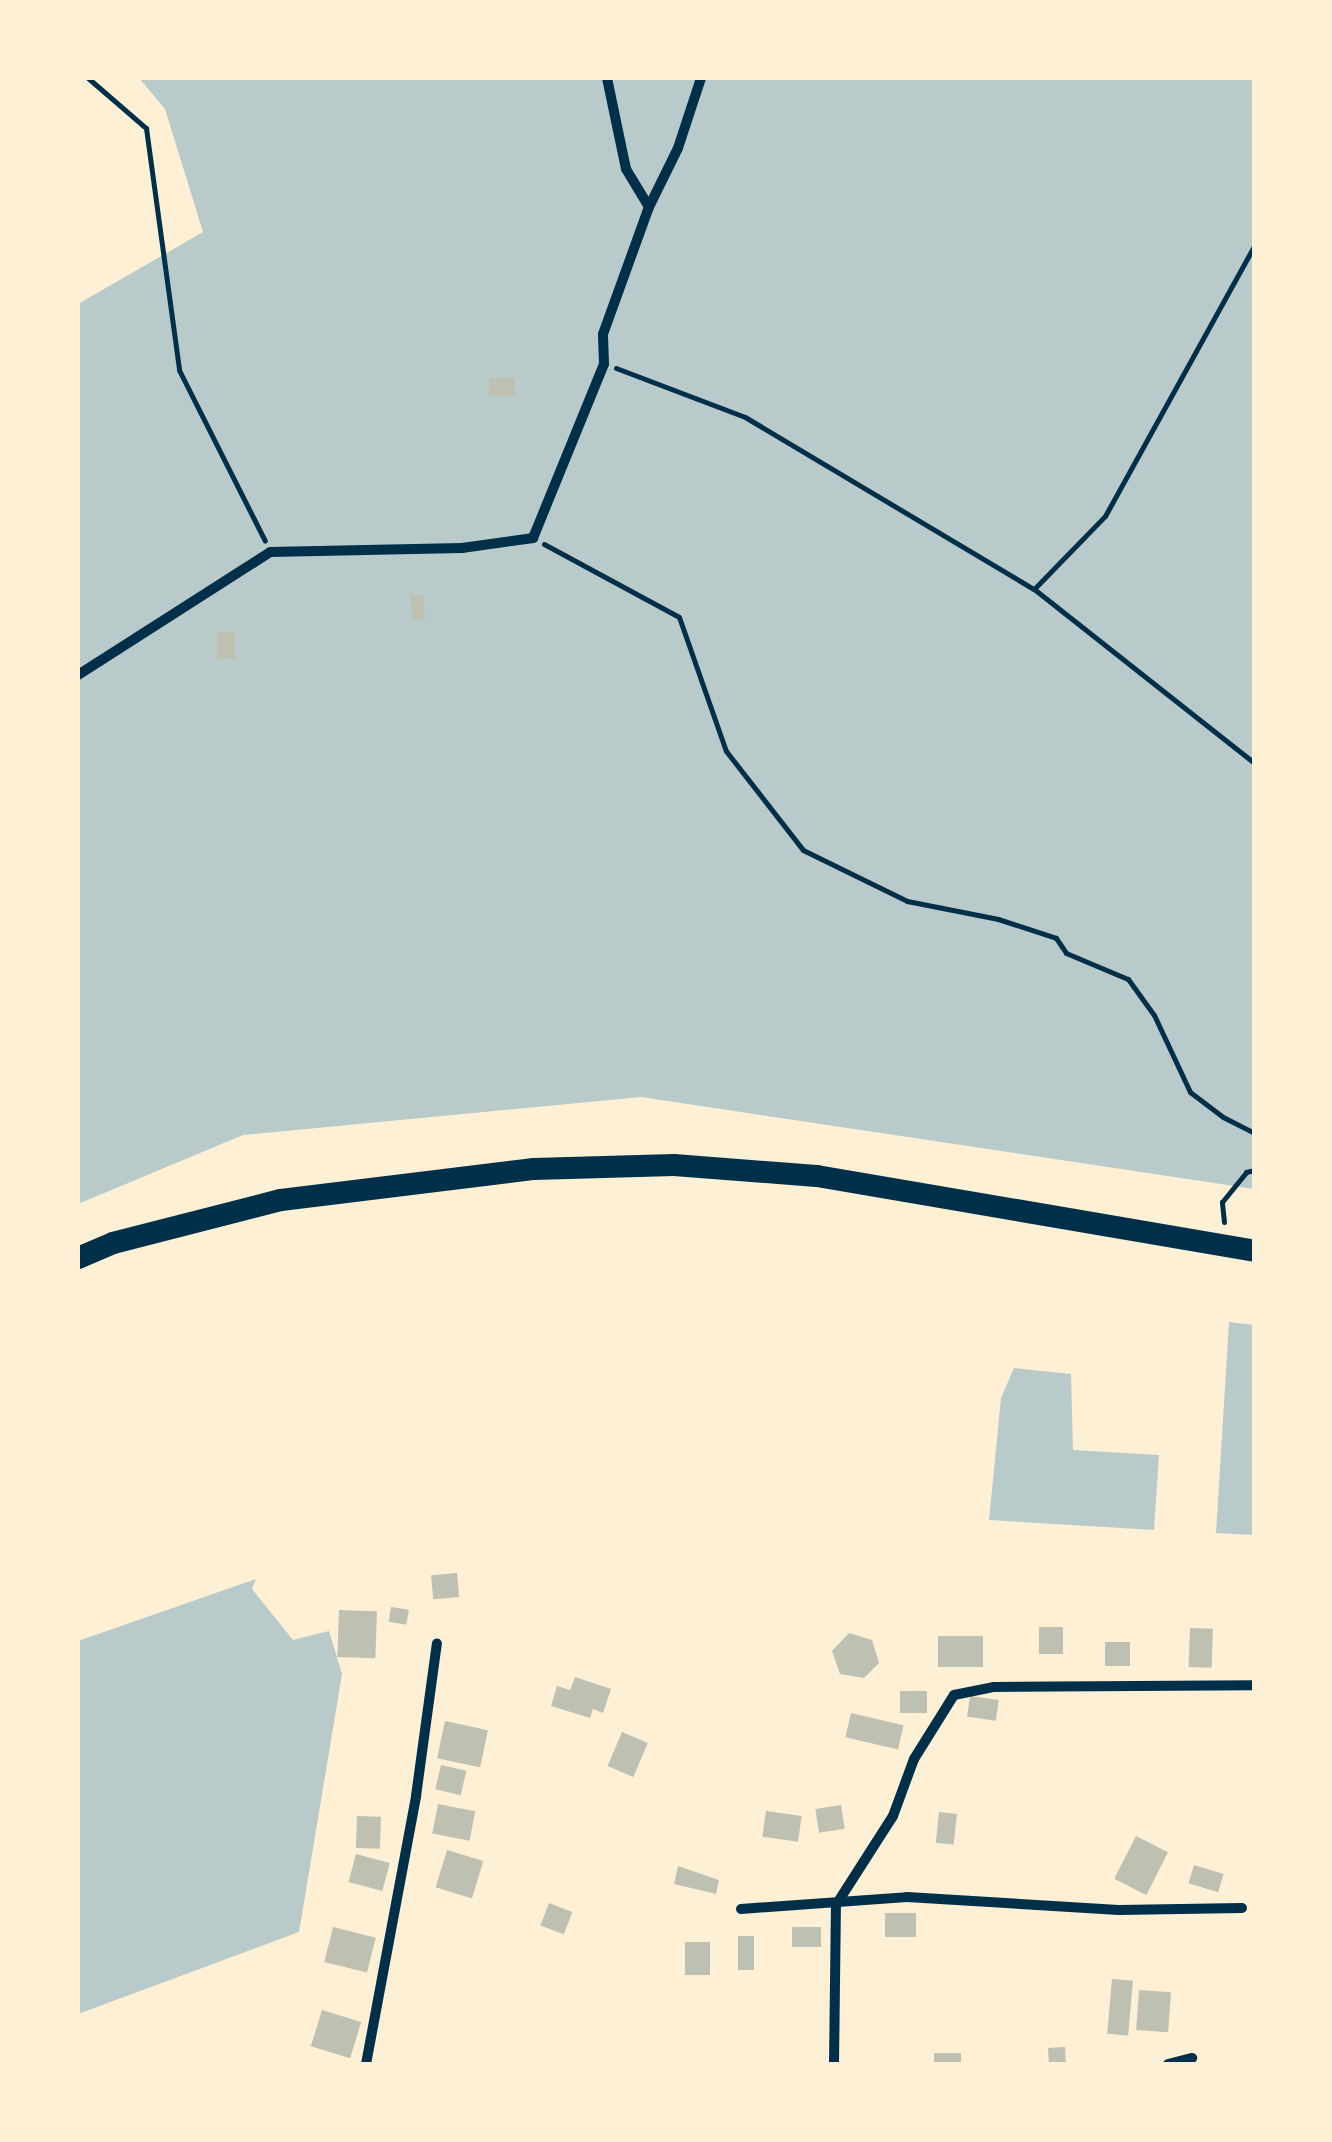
<!DOCTYPE html>
<style>
body{margin:0}
#map{position:relative;width:1332px;height:2142px;overflow:hidden;background:#fdf0d5;font-family:Raleway,sans-serif}
div>[style]{position:absolute}
.green>*{inset:0;background:#b9caca}
.building>*{inset:0;background:#bec0b2;transform-origin:0 0}
.path>*{height:5px;margin:-2.5px;padding:0 2.5px;transform-origin:2.5px;border-radius:2.5px;background:#003049}
.minor>*{height:10px;margin:-5px;padding:0 5px;transform-origin:5px;border-radius:5px;background:#003049}
.trunk>*{height:22px;margin:-11px;padding:0 11px;transform-origin:11px;border-radius:11px;background:#003049}
span{translate:-50% -50%;white-space:nowrap;text-align:center;line-height:1.15;-webkit-text-stroke:8px #fdf0d5;paint-order:stroke}
.frame{position:absolute;inset:0;border:80px solid #fdf0d5;pointer-events:none}
</style>
<div id="map">
<div class="green">
<div style="clip-path:polygon(139px 78px,1254px 78px,1254px 1189px,641px 1097px,243px 1135px,78px 1204px,78px 304px,203px 232px,165px 109px)"></div>
<div style="clip-path:polygon(1229px 1322px,1254px 1325px,1254px 1535px,1216px 1533px)"></div>
<div style="clip-path:polygon(1014px 1368px,1071px 1374px,1073px 1450px,1159px 1455px,1154px 1530px,989px 1520px,1001px 1398px)"></div>
<div style="clip-path:polygon(256px 1579px,252px 1589px,293px 1640px,329px 1631px,342px 1674px,299px 1932px,78px 2014px,78px 1641px)"></div>
</div>
<div class="building">
<div style="left:489px;top:378px;width:26px;height:18px"></div>
<div style="left:423px;top:594px;width:25px;height:13px;rotate:85deg"></div>
<div style="left:217px;top:632px;width:18px;height:27px"></div>
<div style="left:457px;top:1573px;width:24px;height:26px;rotate:85deg"></div>
<div style="left:391px;top:1607px;width:18px;height:15px;rotate:9deg"></div>
<div style="left:339px;top:1610px;width:38px;height:47px;rotate:2deg"></div>
<div style="left:1063px;top:1627px;width:27px;height:24px;rotate:90deg"></div>
<div style="left:1190px;top:1628px;width:23px;height:39px;rotate:2deg"></div>
<div style="clip-path:polygon(849px 1633px,872px 1640px,879px 1663px,864px 1678px,840px 1674px,832px 1651px)"></div>
<div style="left:938px;top:1636px;width:45px;height:31px"></div>
<div style="left:1105px;top:1642px;width:25px;height:24px"></div>
<div style="clip-path:polygon(575px 1677px,611px 1689px,603px 1713px,593px 1709px,590px 1718px,551px 1706px,557px 1686px,570px 1690px)"></div>
<div style="left:900px;top:1691px;width:27px;height:22px"></div>
<div style="left:970px;top:1696px;width:29px;height:21px;rotate:8deg"></div>
<div style="left:851px;top:1713px;width:54px;height:25px;rotate:13deg"></div>
<div style="left:445px;top:1721px;width:44px;height:38px;rotate:12deg"></div>
<div style="left:622px;top:1732px;width:28px;height:37px;rotate:23deg"></div>
<div style="left:441px;top:1765px;width:26px;height:25px;rotate:13deg"></div>
<div style="left:438px;top:1804px;width:38px;height:30px;rotate:11deg"></div>
<div style="left:841px;top:1805px;width:24px;height:26px;rotate:81deg"></div>
<div style="left:766px;top:1811px;width:36px;height:26px;rotate:8deg"></div>
<div style="left:939px;top:1812px;width:18px;height:31px;rotate:6deg"></div>
<div style="left:357px;top:1816px;width:24px;height:32px;rotate:2deg"></div>
<div style="left:1136px;top:1836px;width:36px;height:48px;rotate:27deg"></div>
<div style="left:447px;top:1850px;width:38px;height:39px;rotate:17deg"></div>
<div style="left:356px;top:1854px;width:35px;height:29px;rotate:15deg"></div>
<div style="left:1194px;top:1865px;width:31px;height:19px;rotate:17deg"></div>
<div style="clip-path:polygon(678px 1866px,719px 1880px,716px 1894px,674px 1884px)"></div>
<div style="left:549px;top:1903px;width:25px;height:24px;rotate:21deg"></div>
<div style="left:885px;top:1913px;width:31px;height:24px"></div>
<div style="left:333px;top:1927px;width:44px;height:36px;rotate:14deg"></div>
<div style="left:792px;top:1927px;width:29px;height:20px"></div>
<div style="left:738px;top:1936px;width:16px;height:34px"></div>
<div style="left:685px;top:1942px;width:25px;height:33px"></div>
<div style="left:1112px;top:1979px;width:21px;height:55px;rotate:5deg"></div>
<div style="left:1139px;top:1990px;width:32px;height:40px;rotate:4deg"></div>
<div style="left:322px;top:2010px;width:41px;height:38px;rotate:17deg"></div>
<div style="left:1065px;top:2047px;width:17px;height:17px;rotate:87deg"></div>
<div style="left:934px;top:2053px;width:27px;height:11px"></div>
</div>
<div class="path">
<div style="left:88px;top:78px;width:77px;rotate:40.8deg"></div>
<div style="left:146px;top:128px;width:244px;rotate:82.2deg"></div>
<div style="left:179px;top:370px;width:191px;rotate:63.3deg"></div>
<div style="left:616px;top:368px;width:138px;rotate:20.8deg"></div>
<div style="left:745px;top:417px;width:336px;rotate:30.8deg"></div>
<div style="left:1034px;top:589px;width:280px;rotate:38.3deg"></div>
<div style="left:544px;top:544px;width:153px;rotate:28.4deg"></div>
<div style="left:679px;top:617px;width:142px;rotate:70.7deg"></div>
<div style="left:726px;top:751px;width:125px;rotate:52.1deg"></div>
<div style="left:803px;top:850px;width:116px;rotate:26.1deg"></div>
<div style="left:907px;top:901px;width:93px;rotate:11.2deg"></div>
<div style="left:998px;top:919px;width:61px;rotate:18.1deg"></div>
<div style="left:1056px;top:938px;width:18px;rotate:56deg"></div>
<div style="left:1066px;top:953px;width:67px;rotate:22.8deg"></div>
<div style="left:1128px;top:979px;width:44px;rotate:54.2deg"></div>
<div style="left:1154px;top:1015px;width:85px;rotate:64.9deg"></div>
<div style="left:1190px;top:1092px;width:41px;rotate:37.1deg"></div>
<div style="left:1223px;top:1117px;width:35px;rotate:27deg"></div>
<div style="left:1034px;top:589px;width:102px;rotate:-45.8deg"></div>
<div style="left:1105px;top:516px;width:308px;rotate:-61.1deg"></div>
<div style="left:1224px;top:1222px;width:20px;rotate:-96deg"></div>
<div style="left:1222px;top:1202px;width:38px;rotate:-51deg"></div>
<div style="left:1246px;top:1172px;width:8px;rotate:-14deg"></div>
</div>
<div class="minor">
<div style="left:607px;top:78px;width:93px;rotate:78.2deg"></div>
<div style="left:626px;top:169px;width:44px;rotate:58.8deg"></div>
<div style="left:78px;top:675px;width:228px;rotate:-32.6deg"></div>
<div style="left:270px;top:552px;width:192px;rotate:-1.2deg"></div>
<div style="left:462px;top:548px;width:72px;rotate:-8deg"></div>
<div style="left:533px;top:538px;width:188px;rotate:-67.8deg"></div>
<div style="left:604px;top:364px;width:30px;rotate:-92deg"></div>
<div style="left:603px;top:334px;width:135px;rotate:-70.1deg"></div>
<div style="left:649px;top:207px;width:66px;rotate:-63.8deg"></div>
<div style="left:678px;top:148px;width:74px;rotate:-71.8deg"></div>
<div style="left:741px;top:1909px;width:166px;rotate:-4.1deg"></div>
<div style="left:907px;top:1897px;width:212px;rotate:3.5deg"></div>
<div style="left:1119px;top:1910px;width:123px;rotate:-0.9deg"></div>
<div style="left:366px;top:2064px;width:273px;rotate:-79.4deg"></div>
<div style="left:416px;top:1796px;width:154px;rotate:-82.2deg"></div>
<div style="left:834px;top:2064px;width:159px;rotate:-89.3deg"></div>
<div style="left:836px;top:1905px;width:106px;rotate:-57.4deg"></div>
<div style="left:893px;top:1816px;width:61px;rotate:-69.8deg"></div>
<div style="left:914px;top:1759px;width:75px;rotate:-58deg"></div>
<div style="left:954px;top:1695px;width:41px;rotate:-11.3deg"></div>
<div style="left:994px;top:1687px;width:260px;rotate:-0.4deg"></div>
<div style="left:1168px;top:2064px;width:25px;rotate:-14deg"></div>
</div>
<div class="trunk">
<div style="left:78px;top:1258px;width:38px;rotate:-23deg"></div>
<div style="left:113px;top:1243px;width:173px;rotate:-14.4deg"></div>
<div style="left:281px;top:1200px;width:255px;rotate:-7deg"></div>
<div style="left:534px;top:1169px;width:140px;rotate:-1.6deg"></div>
<div style="left:674px;top:1165px;width:143px;rotate:4.4deg"></div>
<div style="left:817px;top:1176px;width:443px;rotate:9.7deg"></div>
</div>
<div class="frame"></div>
</div>
